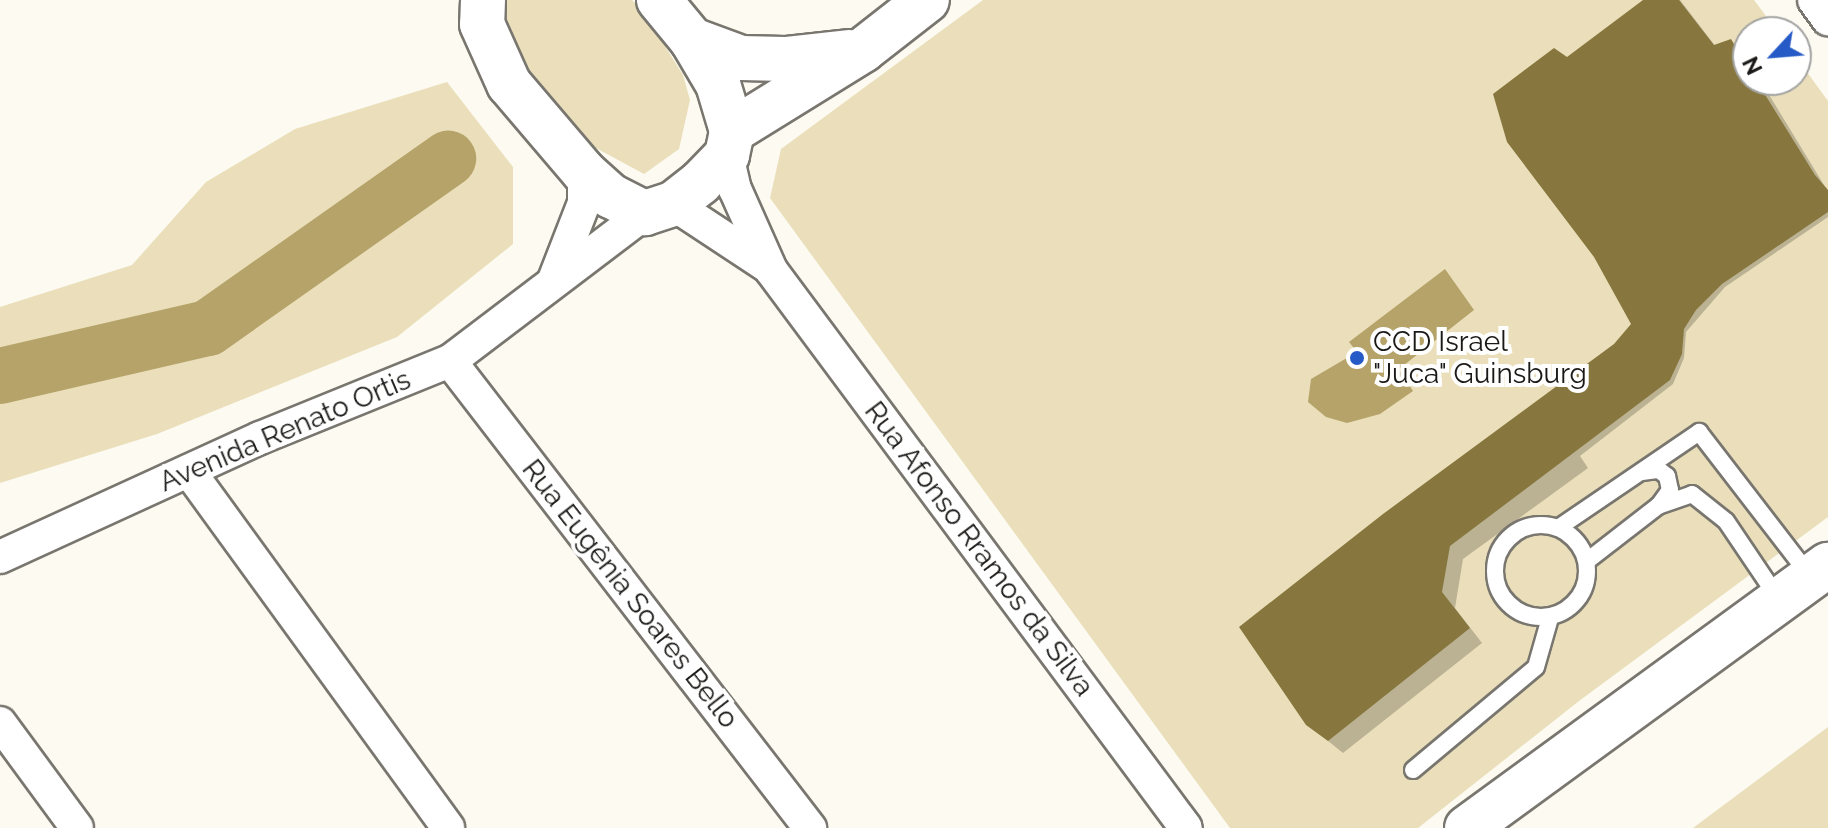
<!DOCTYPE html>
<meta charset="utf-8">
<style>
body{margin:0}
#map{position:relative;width:1828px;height:828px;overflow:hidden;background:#fcfaf1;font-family:Raleway,sans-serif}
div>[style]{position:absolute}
.green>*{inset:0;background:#eadfba}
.water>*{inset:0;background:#b5a36a}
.shadow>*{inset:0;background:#0003}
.river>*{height:56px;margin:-28px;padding:0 28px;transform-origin:28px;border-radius:28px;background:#b5a36a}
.building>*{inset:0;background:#87773e}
.roads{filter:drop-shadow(2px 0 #79766f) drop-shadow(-2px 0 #79766f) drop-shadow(0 2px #79766f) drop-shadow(0 -2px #79766f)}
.lane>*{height:16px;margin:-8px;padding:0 8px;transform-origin:8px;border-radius:8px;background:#fff}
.lane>.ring{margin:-8px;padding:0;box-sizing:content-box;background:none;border:16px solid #fff;border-radius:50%}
.street>*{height:32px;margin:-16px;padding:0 16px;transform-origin:16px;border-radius:16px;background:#fff}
.secondary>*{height:44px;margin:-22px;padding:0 22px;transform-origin:22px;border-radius:22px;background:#fff}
.dots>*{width:22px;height:22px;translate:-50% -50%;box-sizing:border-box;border:4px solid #fff;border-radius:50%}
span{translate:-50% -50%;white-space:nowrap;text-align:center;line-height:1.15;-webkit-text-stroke:8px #fff;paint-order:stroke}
.poi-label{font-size:28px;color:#1a1917}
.left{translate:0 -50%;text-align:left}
.street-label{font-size:28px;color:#1a1917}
.north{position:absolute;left:1732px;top:16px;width:80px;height:80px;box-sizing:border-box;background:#fff;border:2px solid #a3a3a2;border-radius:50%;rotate:244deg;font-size:22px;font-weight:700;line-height:32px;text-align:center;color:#1a1917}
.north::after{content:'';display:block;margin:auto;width:28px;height:36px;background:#265ac7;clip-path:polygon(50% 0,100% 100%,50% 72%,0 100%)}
</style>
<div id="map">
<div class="green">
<div style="clip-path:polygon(504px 0,632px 0,643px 11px,683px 75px,690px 100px,679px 149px,644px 174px,583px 141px,551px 105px,497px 30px)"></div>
<div style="clip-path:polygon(983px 0,1754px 0,1778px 32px,1748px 32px,1748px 80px,1796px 80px,1796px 57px,1828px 101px,1828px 517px,1579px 701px,1418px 828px,1230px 828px,770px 198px,781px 149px)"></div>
<div style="clip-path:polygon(447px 82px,513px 167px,513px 244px,397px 337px,157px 434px,0 483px,0 307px,132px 265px,206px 182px,295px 129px)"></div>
<div style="clip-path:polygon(1828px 727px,1828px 828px,1693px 828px)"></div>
</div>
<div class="water">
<div style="clip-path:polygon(1445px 269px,1474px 310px,1399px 369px,1413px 391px,1380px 414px,1347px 423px,1326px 417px,1308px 402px,1311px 379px,1357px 352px,1349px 342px)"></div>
</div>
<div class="shadow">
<div style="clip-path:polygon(1647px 0,1680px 0,1716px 47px,1731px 42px,1745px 56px,1748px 80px,1760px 80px,1827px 190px,1828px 217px,1725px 287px,1686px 332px,1684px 358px,1673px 384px,1580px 456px,1588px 468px,1463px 559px,1455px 608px,1482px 643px,1343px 753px,1307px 724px,1242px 627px,1615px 346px,1633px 325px,1596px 256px,1567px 60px)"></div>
</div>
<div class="river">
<div style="left:0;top:376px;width:213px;rotate:-13deg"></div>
<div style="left:208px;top:328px;width:294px;rotate:-35.2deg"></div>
</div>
<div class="building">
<div style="clip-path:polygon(1643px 0,1679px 0,1714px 45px,1731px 39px,1748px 67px,1748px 80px,1756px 80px,1815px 175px,1828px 190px,1828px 212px,1722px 284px,1696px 310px,1684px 329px,1682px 354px,1670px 380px,1450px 546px,1442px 592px,1470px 628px,1328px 741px,1306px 725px,1239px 627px,1383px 514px,1614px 344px,1631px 324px,1594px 257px,1507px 142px,1493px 94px,1554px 48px,1567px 57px)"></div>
</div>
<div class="roads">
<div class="lane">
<div style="left:1642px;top:472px;width:17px;rotate:-7deg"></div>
<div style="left:1659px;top:470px;width:10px;rotate:37deg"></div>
<div style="left:1667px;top:476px;width:14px;rotate:78deg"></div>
<div style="left:1670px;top:490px;width:19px;rotate:126deg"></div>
<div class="ring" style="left:1495px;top:525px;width:76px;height:76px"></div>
<div style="left:1558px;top:528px;width:171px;rotate:-34.2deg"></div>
<div style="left:1699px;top:432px;width:182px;rotate:52.4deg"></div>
<div style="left:1587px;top:561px;width:90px;rotate:-37.8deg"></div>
<div style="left:1658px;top:506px;width:36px;rotate:-19deg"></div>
<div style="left:1692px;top:494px;width:43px;rotate:38.5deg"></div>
<div style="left:1726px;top:521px;width:93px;rotate:56deg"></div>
<div style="left:1413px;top:770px;width:160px;rotate:-39.9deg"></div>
<div style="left:1536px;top:667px;width:51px;rotate:-74.1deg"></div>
</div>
<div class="street">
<div style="left:1814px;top:0;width:24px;rotate:54deg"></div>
<div style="left:727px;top:155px;width:35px;rotate:77deg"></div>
<div style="left:735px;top:189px;width:89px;rotate:66deg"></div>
<div style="left:771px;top:270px;width:695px;rotate:53.36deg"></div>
<div style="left:673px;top:204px;width:113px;rotate:33.4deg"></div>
<div style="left:554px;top:280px;width:83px;rotate:-68.7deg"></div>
<div style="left:584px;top:203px;width:31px;rotate:-90deg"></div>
<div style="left:450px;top:361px;width:590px;rotate:52.37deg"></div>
<div style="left:189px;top:471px;width:441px;rotate:54deg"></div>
<div style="left:0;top:557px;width:286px;rotate:-24.6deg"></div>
<div style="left:260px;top:438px;width:205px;rotate:-22.1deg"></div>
<div style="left:450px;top:361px;width:245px;rotate:-37.2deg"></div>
<div style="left:0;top:723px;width:130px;rotate:53.7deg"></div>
</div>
<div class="secondary">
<div style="left:483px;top:0;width:24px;rotate:92deg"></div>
<div style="left:482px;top:24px;width:66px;rotate:65.8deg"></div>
<div style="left:509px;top:84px;width:116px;rotate:49.6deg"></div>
<div style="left:584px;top:172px;width:36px;rotate:42deg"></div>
<div style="left:611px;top:196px;width:38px;rotate:27deg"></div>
<div style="left:645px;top:213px;width:29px;rotate:-18deg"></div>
<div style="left:673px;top:204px;width:34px;rotate:-38deg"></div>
<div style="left:700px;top:183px;width:39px;rotate:-46deg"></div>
<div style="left:727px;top:155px;width:25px;rotate:-78deg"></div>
<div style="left:732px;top:131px;width:49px;rotate:-106.6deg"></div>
<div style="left:718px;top:84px;width:51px;rotate:-120.6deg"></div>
<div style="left:692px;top:40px;width:52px;rotate:-129.5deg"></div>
<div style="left:692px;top:40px;width:52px;rotate:20.2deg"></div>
<div style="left:741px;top:58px;width:44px;rotate:1.3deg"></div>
<div style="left:785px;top:59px;width:64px;rotate:-6.2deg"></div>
<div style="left:732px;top:131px;width:154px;rotate:-31.7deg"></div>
<div style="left:863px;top:50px;width:81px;rotate:-38deg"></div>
<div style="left:1467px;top:828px;width:447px;rotate:-36.1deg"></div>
</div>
</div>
<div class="dots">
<div style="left:1357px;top:358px;background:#265ac7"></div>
</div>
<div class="poi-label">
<span class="left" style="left:1373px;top:358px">CCD Israel<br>"Juca" Guinsburg</span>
</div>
<div class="street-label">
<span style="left:285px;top:431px;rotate:-23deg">Avenida Renato Ortis</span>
<span style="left:979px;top:549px;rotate:53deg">Rua Afonso Rramos da Silva</span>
<span style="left:630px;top:594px;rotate:52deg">Rua Eugênia Soares Bello</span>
</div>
<div class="north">N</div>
</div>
